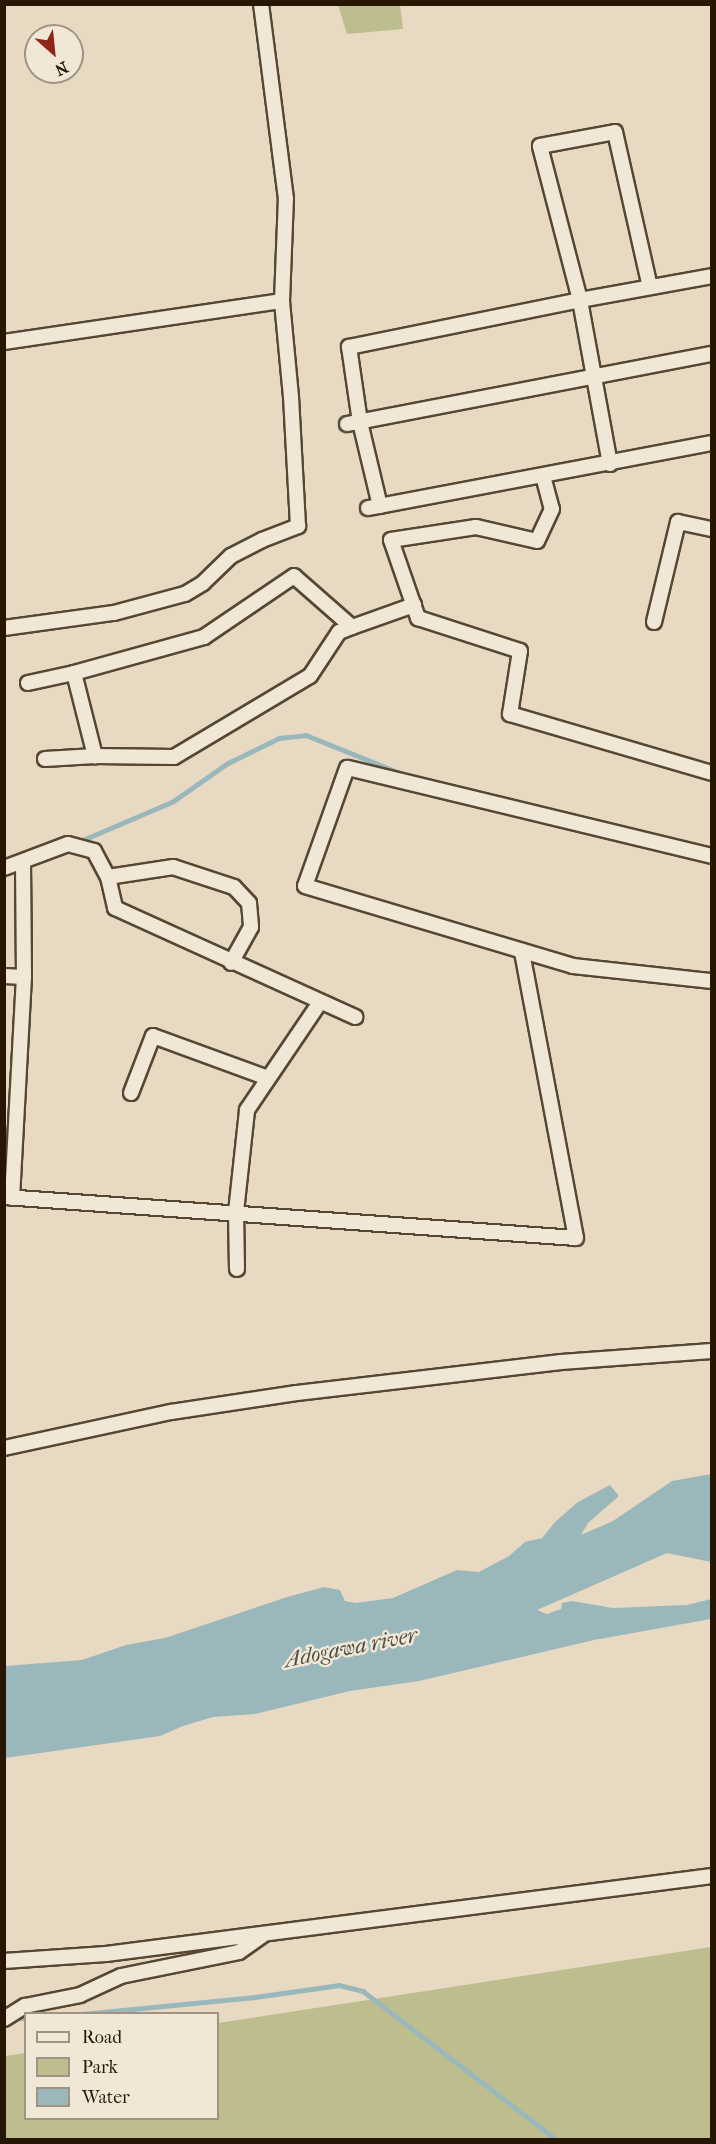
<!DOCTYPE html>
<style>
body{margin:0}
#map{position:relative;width:716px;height:2144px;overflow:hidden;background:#e8dac2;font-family:"IM FELL French Canon",serif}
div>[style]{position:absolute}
.green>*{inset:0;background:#bebd8e}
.water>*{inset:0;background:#9ab8bc}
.stream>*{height:4.5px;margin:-2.25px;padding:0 2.25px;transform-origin:2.25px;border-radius:2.25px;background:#9ab8bc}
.roads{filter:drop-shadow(2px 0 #564733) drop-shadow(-2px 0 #564733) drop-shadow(0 2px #564733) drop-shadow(0 -2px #564733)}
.minor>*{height:14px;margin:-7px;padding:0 7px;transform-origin:7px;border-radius:7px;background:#f0e7d7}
span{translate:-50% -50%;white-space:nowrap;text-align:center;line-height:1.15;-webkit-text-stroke:5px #f0e7d7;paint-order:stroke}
.water-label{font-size:22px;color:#4f4f44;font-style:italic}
.frame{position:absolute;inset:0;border:6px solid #261603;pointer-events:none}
.legend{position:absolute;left:24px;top:2012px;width:195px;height:108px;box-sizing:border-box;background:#f0e7d7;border:2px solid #9f9382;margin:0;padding:8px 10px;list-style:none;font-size:18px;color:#261603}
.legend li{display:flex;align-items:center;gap:12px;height:30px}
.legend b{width:30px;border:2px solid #9f9382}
.north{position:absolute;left:24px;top:24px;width:60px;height:60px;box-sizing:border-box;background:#f0e7d7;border:2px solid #9f9382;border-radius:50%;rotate:153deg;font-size:16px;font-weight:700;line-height:24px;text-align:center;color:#261603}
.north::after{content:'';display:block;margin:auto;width:21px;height:27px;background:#8f2418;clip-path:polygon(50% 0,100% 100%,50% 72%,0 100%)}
</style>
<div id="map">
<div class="green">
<div style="clip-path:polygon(338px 5px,400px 5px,403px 29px,347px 34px)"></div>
<div style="clip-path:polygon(711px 1947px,711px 2139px,5px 2139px,5px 2056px,25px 2053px,26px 2118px,218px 2118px,218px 2023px)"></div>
</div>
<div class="water">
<div style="clip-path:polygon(711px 1474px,711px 1562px,667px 1553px,537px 1610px,547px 1614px,561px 1609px,562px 1603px,572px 1601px,613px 1608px,687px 1605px,711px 1599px,711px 1619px,594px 1640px,419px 1681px,350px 1691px,255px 1714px,213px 1717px,183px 1726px,160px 1736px,5px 1758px,5px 1666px,82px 1660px,126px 1645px,165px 1638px,287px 1597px,324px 1587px,340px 1590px,345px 1601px,355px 1603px,393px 1598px,457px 1570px,479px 1572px,509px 1556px,525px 1542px,542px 1538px,555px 1522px,578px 1502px,610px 1485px,619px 1496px,588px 1523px,581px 1535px,613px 1521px,672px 1481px)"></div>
</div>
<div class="stream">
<div style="left:78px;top:842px;width:102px;rotate:-23.1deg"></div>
<div style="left:172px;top:802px;width:68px;rotate:-34.9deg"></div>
<div style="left:228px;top:763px;width:57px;rotate:-26.1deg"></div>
<div style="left:279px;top:738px;width:27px;rotate:-6deg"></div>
<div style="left:306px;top:735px;width:112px;rotate:22deg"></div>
<div style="left:82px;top:2014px;width:174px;rotate:-5.6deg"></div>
<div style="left:255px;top:1997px;width:85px;rotate:-8.1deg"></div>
<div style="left:339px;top:1985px;width:25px;rotate:14deg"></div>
<div style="left:363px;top:1991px;width:245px;rotate:37.5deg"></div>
<div style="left:14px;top:2016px;width:12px;rotate:14deg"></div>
</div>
<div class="roads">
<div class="minor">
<div style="left:4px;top:342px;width:281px;rotate:-8.4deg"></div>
<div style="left:347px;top:424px;width:372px;rotate:-10.9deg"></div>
<div style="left:610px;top:464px;width:167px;rotate:-100.4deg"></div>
<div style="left:580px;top:300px;width:159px;rotate:-104.6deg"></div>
<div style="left:540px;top:146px;width:76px;rotate:-10.6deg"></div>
<div style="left:615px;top:132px;width:159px;rotate:77.3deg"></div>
<div style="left:543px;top:476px;width:34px;rotate:75deg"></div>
<div style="left:552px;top:509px;width:35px;rotate:115deg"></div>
<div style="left:537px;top:541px;width:63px;rotate:-167.1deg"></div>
<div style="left:476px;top:527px;width:86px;rotate:171.3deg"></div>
<div style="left:391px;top:540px;width:83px;rotate:70.9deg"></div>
<div style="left:418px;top:618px;width:107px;rotate:17.9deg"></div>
<div style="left:520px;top:651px;width:64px;rotate:99deg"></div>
<div style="left:510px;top:714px;width:210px;rotate:16.3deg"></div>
<div style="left:380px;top:506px;width:86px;rotate:-103.4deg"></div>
<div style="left:360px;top:422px;width:76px;rotate:-98.3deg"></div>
<div style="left:349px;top:347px;width:236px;rotate:-11.5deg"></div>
<div style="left:580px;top:300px;width:134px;rotate:-10.3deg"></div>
<div style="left:368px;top:508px;width:350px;rotate:-10.7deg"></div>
<div style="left:654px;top:622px;width:103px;rotate:-76.5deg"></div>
<div style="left:678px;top:522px;width:35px;rotate:12deg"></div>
<div style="left:352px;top:627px;width:77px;rotate:-138.7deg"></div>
<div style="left:294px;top:576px;width:109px;rotate:145.9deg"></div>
<div style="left:204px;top:637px;width:135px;rotate:164.5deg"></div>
<div style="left:74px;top:673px;width:86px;rotate:75.8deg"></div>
<div style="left:95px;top:756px;width:79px;rotate:0.7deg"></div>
<div style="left:174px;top:757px;width:158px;rotate:-30.8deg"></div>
<div style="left:310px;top:676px;width:53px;rotate:-56.6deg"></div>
<div style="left:339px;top:632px;width:14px;rotate:-21deg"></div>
<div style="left:352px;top:627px;width:66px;rotate:-19.5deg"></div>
<div style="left:4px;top:628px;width:111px;rotate:-7.8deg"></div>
<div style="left:114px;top:613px;width:73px;rotate:-15deg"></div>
<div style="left:185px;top:594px;width:21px;rotate:-31deg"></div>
<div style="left:203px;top:583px;width:39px;rotate:-44deg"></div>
<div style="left:231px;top:556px;width:35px;rotate:-27deg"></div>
<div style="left:262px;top:540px;width:39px;rotate:-21deg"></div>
<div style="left:298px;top:526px;width:129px;rotate:-93.1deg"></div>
<div style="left:291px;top:397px;width:96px;rotate:-95.4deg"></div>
<div style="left:282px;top:301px;width:102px;rotate:-87.8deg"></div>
<div style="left:286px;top:199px;width:197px;rotate:-97.3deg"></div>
<div style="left:28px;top:683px;width:47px;rotate:-12.3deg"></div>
<div style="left:45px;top:759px;width:50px;rotate:-3.4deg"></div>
<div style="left:712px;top:856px;width:375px;rotate:-166.4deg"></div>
<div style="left:347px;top:768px;width:125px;rotate:109.6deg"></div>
<div style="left:305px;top:886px;width:280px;rotate:16.6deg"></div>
<div style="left:573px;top:966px;width:140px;rotate:6.2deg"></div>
<div style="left:4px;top:868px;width:68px;rotate:-20.6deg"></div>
<div style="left:68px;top:844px;width:27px;rotate:15deg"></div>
<div style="left:94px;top:851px;width:30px;rotate:62deg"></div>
<div style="left:108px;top:877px;width:32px;rotate:77deg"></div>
<div style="left:115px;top:908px;width:264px;rotate:24.4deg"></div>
<div style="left:108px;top:877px;width:66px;rotate:-8.7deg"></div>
<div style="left:173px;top:867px;width:64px;rotate:18.2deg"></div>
<div style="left:234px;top:887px;width:22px;rotate:47deg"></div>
<div style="left:249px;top:903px;width:24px;rotate:85deg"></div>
<div style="left:251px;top:927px;width:41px;rotate:119.1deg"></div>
<div style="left:4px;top:976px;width:20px;rotate:3deg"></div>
<div style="left:131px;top:1093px;width:61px;rotate:-68.9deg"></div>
<div style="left:153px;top:1036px;width:122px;rotate:20.1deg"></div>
<div style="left:4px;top:1197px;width:573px;rotate:4.1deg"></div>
<div style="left:576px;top:1238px;width:292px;rotate:-100.7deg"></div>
<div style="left:12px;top:1198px;width:221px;rotate:-86.9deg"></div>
<div style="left:24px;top:977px;width:115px;rotate:-90.5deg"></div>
<div style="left:237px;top:1269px;width:57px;rotate:-91deg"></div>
<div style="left:236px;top:1212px;width:103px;rotate:-83.8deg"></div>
<div style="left:247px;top:1110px;width:130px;rotate:-55.9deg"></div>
<div style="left:4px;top:1448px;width:171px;rotate:-12.2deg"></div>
<div style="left:171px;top:1412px;width:127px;rotate:-8.6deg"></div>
<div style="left:297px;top:1393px;width:266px;rotate:-6.7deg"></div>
<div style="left:561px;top:1362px;width:151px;rotate:-4.2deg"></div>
<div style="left:4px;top:1961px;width:102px;rotate:-3.9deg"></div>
<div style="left:106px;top:1954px;width:611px;rotate:-7.33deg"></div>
<div style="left:4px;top:2019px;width:25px;rotate:-32deg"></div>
<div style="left:25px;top:2006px;width:56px;rotate:-11.3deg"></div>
<div style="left:80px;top:1995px;width:45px;rotate:-24.9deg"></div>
<div style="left:121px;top:1976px;width:120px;rotate:-11.5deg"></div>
<div style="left:239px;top:1952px;width:29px;rotate:-35deg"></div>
</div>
</div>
<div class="water-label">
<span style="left:351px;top:1648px;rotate:-11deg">Adogawa river</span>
</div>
<div class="frame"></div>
<ul class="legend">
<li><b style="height:8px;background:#f0e7d7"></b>Road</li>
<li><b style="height:16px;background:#bebd8e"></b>Park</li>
<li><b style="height:16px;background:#9ab8bc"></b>Water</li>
</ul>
<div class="north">N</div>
</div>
